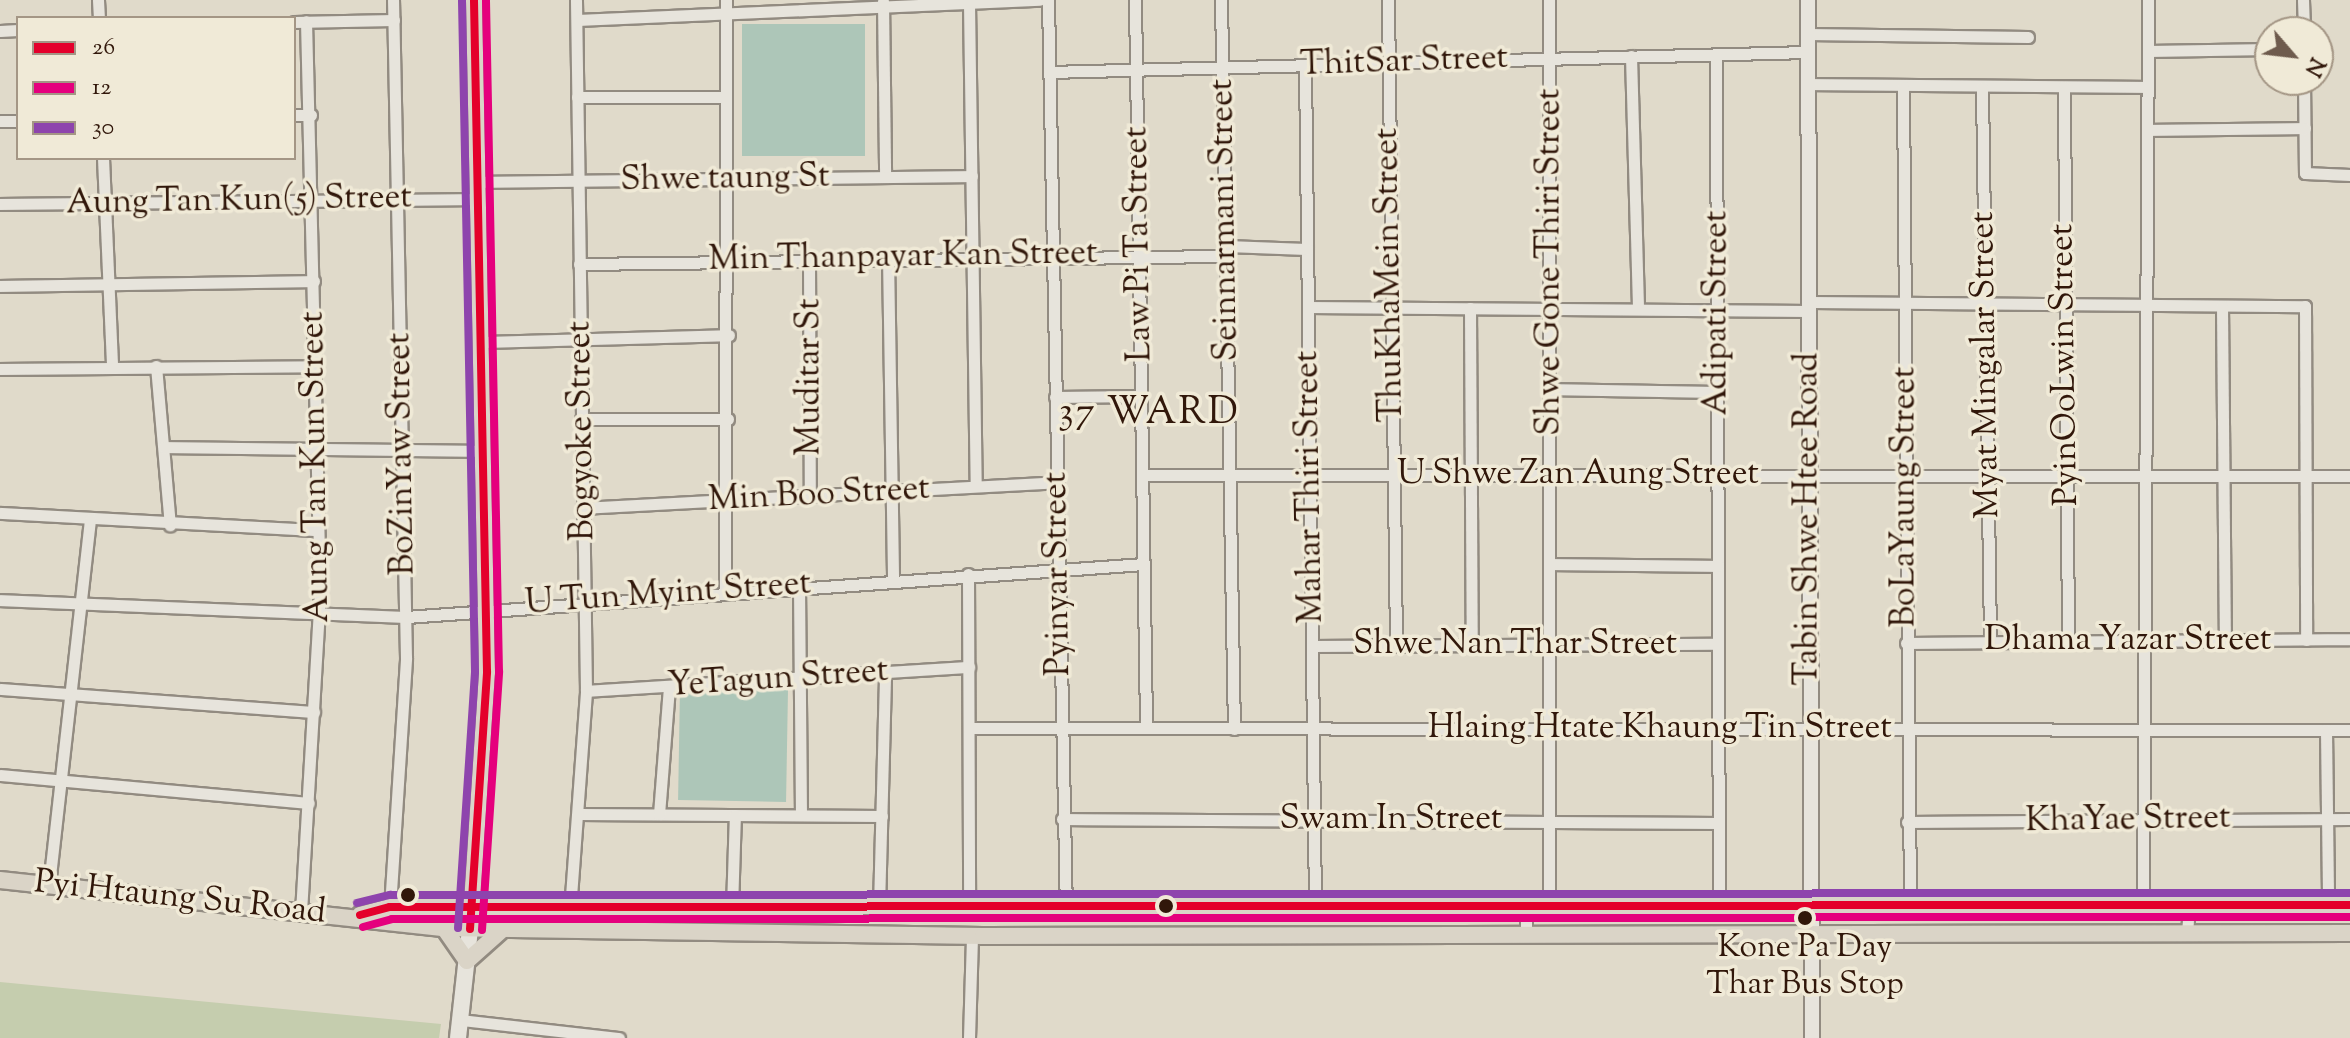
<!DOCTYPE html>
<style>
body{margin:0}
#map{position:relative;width:2350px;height:1038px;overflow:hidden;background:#e0daca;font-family:"Sorts Mill Goudy",serif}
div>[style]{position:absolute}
.green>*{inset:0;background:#c5cdae}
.water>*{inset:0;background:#adc6b8;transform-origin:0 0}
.roads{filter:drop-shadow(2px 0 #928b81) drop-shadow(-2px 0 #928b81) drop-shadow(0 2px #928b81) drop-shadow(0 -2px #928b81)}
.minor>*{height:11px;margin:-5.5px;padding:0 5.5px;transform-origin:5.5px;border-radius:5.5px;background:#e7e4dc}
.tertiary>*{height:14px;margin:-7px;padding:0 7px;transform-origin:7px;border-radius:7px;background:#e7e4dc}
.secondary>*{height:16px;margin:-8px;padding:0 8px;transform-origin:8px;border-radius:8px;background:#e7e4dc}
.primary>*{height:16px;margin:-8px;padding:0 8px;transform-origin:8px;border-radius:8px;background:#dad4c7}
.bus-1>*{height:8px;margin:-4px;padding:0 4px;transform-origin:4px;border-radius:4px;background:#e4002b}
.bus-2>*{height:8px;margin:-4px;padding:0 4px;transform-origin:4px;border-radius:4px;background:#e5007d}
.bus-3>*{height:8px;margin:-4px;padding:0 4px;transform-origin:4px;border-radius:4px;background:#8e44ad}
.dots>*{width:22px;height:22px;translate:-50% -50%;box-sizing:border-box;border:4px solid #f0ead7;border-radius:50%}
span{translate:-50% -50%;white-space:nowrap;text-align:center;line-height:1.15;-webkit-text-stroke:7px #f0ead7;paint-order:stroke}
.bus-label{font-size:32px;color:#31170a}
.street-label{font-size:34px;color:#31170a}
.quarter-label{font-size:38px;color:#31170a;letter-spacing:2px}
.legend{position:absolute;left:16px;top:16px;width:280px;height:144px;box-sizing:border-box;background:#f0ead7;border:2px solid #a49685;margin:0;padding:10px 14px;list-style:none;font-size:24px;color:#31170a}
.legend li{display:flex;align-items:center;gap:16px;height:40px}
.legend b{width:40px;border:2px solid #a49685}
.north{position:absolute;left:2254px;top:16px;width:80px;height:80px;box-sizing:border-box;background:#f0ead7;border:2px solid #a49685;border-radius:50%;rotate:118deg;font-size:22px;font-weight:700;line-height:32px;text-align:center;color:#31170a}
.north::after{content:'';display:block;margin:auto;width:28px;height:36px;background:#6e5b4d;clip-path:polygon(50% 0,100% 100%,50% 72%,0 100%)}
</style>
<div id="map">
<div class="green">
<div style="clip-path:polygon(0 982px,441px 1024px,439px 1038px,0 1038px)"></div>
</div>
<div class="water">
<div style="left:865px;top:24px;width:132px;height:123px;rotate:90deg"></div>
<div style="left:788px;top:690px;width:112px;height:108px;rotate:91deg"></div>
</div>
<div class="roads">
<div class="minor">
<div style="left:98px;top:0;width:18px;rotate:87deg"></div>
<div style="left:1048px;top:0;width:909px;rotate:88.87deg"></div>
<div style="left:1135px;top:0;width:728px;rotate:89.13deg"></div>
<div style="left:1221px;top:0;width:729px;rotate:88.98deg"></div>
<div style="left:1388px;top:0;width:645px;rotate:89.29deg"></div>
<div style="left:2303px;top:0;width:32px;rotate:88deg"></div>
<div style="left:883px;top:1px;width:176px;rotate:89.3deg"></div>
<div style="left:969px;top:3px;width:483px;rotate:89.2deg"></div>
<div style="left:577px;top:20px;width:463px;rotate:-2.5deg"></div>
<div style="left:294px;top:22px;width:100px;rotate:-1.1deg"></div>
<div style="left:0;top:31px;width:18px;rotate:-3deg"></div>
<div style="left:1807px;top:34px;width:221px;rotate:0.8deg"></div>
<div style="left:2148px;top:51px;width:122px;rotate:-0.9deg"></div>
<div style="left:1716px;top:54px;width:853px;rotate:89.8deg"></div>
<div style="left:1631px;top:56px;width:253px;rotate:88.4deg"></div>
<div style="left:1305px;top:65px;width:843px;rotate:89.32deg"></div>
<div style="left:1049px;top:72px;width:758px;rotate:-1.51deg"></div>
<div style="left:2304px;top:80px;width:93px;rotate:89.4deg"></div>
<div style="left:2305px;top:173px;width:45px;rotate:2.5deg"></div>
<div style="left:1807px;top:84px;width:340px;rotate:0.5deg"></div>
<div style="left:1903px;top:87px;width:820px;rotate:89.51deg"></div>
<div style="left:1982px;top:87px;width:555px;rotate:89.17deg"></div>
<div style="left:2064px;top:87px;width:556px;rotate:89.59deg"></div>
<div style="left:577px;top:97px;width:147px"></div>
<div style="left:294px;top:115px;width:17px"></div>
<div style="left:0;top:121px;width:18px"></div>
<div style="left:2148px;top:130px;width:157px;rotate:-0.7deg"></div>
<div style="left:103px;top:158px;width:209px;rotate:87.5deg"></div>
<div style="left:477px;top:182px;width:495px;rotate:-0.7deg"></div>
<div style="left:0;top:204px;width:478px;rotate:-0.6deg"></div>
<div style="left:1226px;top:246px;width:81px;rotate:2.1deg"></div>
<div style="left:888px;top:256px;width:324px;rotate:89.1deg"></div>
<div style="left:809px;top:258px;width:238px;rotate:89.8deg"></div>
<div style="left:579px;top:264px;width:647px;rotate:-0.71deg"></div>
<div style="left:0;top:286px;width:314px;rotate:-0.9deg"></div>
<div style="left:1809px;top:302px;width:496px;rotate:0.5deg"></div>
<div style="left:2305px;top:306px;width:334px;rotate:89.8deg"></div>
<div style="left:2222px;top:306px;width:335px;rotate:89.5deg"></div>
<div style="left:1308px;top:307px;width:501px;rotate:0.46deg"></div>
<div style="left:1470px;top:308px;width:337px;rotate:89.7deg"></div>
<div style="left:481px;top:342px;width:248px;rotate:-1.6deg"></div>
<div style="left:156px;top:366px;width:160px;rotate:85deg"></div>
<div style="left:0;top:369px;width:314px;rotate:-0.5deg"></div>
<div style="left:1550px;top:389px;width:167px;rotate:1deg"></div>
<div style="left:1055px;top:397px;width:86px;rotate:-0.7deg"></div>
<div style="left:581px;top:419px;width:147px"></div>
<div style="left:164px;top:447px;width:319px;rotate:0.7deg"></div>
<div style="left:1142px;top:475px;width:1208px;rotate:0.05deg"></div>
<div style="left:582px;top:508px;width:475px;rotate:-3.1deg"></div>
<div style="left:0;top:513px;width:318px;rotate:3.1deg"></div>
<div style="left:1551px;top:564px;width:167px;rotate:0.7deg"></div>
<div style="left:968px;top:574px;width:334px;rotate:89.8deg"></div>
<div style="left:799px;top:586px;width:229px;rotate:89.5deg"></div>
<div style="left:725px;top:591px;width:591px;rotate:-89.9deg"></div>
<div style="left:0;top:600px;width:406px;rotate:2.4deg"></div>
<div style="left:406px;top:617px;width:740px;rotate:-4.11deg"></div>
<div style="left:1906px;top:643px;width:444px;rotate:-0.5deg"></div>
<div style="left:1312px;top:646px;width:406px;rotate:-0.3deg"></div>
<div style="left:0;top:689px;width:315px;rotate:4.2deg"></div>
<div style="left:586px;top:691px;width:384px;rotate:-3.6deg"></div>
<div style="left:969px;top:728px;width:1381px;rotate:0.08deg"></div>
<div style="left:2326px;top:730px;width:175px;rotate:89.3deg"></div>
<div style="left:0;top:775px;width:310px;rotate:5.2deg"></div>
<div style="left:579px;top:814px;width:303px;rotate:0.4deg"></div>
<div style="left:659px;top:814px;width:128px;rotate:-85.5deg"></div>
<div style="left:1062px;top:819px;width:657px;rotate:0.35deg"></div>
<div style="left:1907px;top:822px;width:443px;rotate:-0.4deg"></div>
<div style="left:49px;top:885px;width:368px;rotate:-83.6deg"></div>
<div style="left:2143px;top:906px;width:906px;rotate:-89.68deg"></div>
<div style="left:390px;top:907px;width:250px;rotate:-86.3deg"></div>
<div style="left:406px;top:658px;width:658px;rotate:-91.13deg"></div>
<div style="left:879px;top:907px;width:235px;rotate:-88.5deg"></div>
<div style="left:732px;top:908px;width:93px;rotate:-88.2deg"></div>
<div style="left:1549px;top:908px;width:908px;rotate:-90deg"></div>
<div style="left:570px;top:910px;width:220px;rotate:-85.8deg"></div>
<div style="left:586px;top:691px;width:691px;rotate:-90.83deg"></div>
<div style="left:301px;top:912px;width:319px;rotate:-86.6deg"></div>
<div style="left:320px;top:594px;width:573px;rotate:-91.4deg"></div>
<div style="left:2187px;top:934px;width:28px;rotate:-86deg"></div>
<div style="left:1526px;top:935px;width:27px;rotate:-90deg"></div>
<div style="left:461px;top:1020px;width:159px;rotate:6.5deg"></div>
<div style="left:969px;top:1038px;width:102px;rotate:-88.3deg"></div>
</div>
<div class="tertiary">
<div style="left:1808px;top:0;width:1038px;rotate:89.78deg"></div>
</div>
<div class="secondary">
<div style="left:458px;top:1038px;width:110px;rotate:-83.7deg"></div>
</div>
<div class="primary">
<div style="left:0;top:880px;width:447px;rotate:6.2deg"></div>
<div style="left:444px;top:928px;width:539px;rotate:0.85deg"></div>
<div style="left:983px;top:936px;width:1367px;rotate:-0.13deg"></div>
<div style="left:360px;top:915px;width:31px;rotate:-15deg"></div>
<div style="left:390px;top:907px;width:1960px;rotate:-0.06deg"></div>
<div style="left:471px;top:919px;width:248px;rotate:-86.3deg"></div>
<div style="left:487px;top:672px;width:672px;rotate:-91.11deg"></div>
<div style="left:444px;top:928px;width:40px;rotate:55.1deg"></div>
<div style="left:467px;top:961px;width:48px;rotate:-41.6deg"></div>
</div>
</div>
<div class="bus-1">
<div style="left:360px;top:915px;width:31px;rotate:-15deg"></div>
<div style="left:390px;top:907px;width:1960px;rotate:-0.06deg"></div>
<div style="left:470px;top:929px;width:258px;rotate:-86.2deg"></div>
<div style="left:487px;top:672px;width:672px;rotate:-91.11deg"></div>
</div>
<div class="bus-2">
<div style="left:363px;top:927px;width:30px;rotate:-15deg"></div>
<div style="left:392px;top:919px;width:1958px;rotate:-0.06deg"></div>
<div style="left:482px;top:930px;width:259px;rotate:-86.2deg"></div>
<div style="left:499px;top:672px;width:672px;rotate:-91.11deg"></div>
</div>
<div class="bus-3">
<div style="left:357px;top:903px;width:34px;rotate:-14deg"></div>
<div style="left:390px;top:895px;width:1960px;rotate:-0.06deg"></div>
<div style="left:458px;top:928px;width:257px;rotate:-86.2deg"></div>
<div style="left:475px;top:672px;width:672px;rotate:-91.11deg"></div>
</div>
<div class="dots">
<div style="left:408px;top:895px;background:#31170a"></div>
<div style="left:1166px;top:906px;background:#31170a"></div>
<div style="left:1805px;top:918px;background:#31170a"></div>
</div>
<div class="bus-label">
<span style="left:1805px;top:967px">Kone Pa Day<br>Thar Bus Stop</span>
</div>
<div class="street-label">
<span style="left:1404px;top:62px;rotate:-2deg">ThitSar Street</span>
<span style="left:725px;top:179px;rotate:-1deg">Shwe taung St</span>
<span style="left:239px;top:201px;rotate:-1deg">Aung Tan Kun(5) Street</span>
<span style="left:1225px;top:220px;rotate:-91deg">Seinnarmani Street</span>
<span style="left:1139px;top:244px;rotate:-91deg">Law Pi Ta Street</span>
<span style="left:903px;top:257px;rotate:-1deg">Min Thanpayar Kan Street</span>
<span style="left:1550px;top:262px;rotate:-90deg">Shwe Gone Thiri Street</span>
<span style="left:1390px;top:275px;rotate:-91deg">ThuKhaMein Street</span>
<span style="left:1717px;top:313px;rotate:-90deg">Adipati Street</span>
<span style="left:1986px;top:365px;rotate:-91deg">Myat Mingalar Street</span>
<span style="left:2065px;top:365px;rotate:-91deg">PyinOoLwin Street</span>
<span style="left:810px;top:377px;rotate:-90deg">Muditar St</span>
<span style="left:582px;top:431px;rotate:-91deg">Bogyoke Street</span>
<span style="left:402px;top:454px;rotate:-91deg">BoZinYaw Street</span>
<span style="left:316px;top:467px;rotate:-91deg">Aung Tan Kun Street</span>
<span style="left:1578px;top:475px">U Shwe Zan Aung Street</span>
<span style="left:1310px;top:487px;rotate:-91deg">Mahar Thiri Street</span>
<span style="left:819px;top:495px;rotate:-3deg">Min Boo Street</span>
<span style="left:1905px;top:497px;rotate:-90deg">BoLaYaung Street</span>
<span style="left:1808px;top:519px;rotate:-90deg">Tabin Shwe Htee Road</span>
<span style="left:1058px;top:574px;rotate:-91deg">Pyinyar Street</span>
<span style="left:668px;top:594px;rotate:-4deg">U Tun Myint Street</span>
<span style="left:2128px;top:641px">Dhama Yazar Street</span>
<span style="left:1515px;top:645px">Shwe Nan Thar Street</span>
<span style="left:778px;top:679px;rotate:-4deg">YeTagun Street</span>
<span style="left:1660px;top:729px">Hlaing Htate Khaung Tin Street</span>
<span style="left:1391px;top:820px">Swam In Street</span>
<span style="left:2128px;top:820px;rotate:-1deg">KhaYae Street</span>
<span style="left:180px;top:898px;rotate:6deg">Pyi Htaung Su Road</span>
</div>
<div class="quarter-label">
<span style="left:1149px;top:415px">37 WARD</span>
</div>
<ul class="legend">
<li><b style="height:10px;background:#e4002b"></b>26</li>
<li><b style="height:10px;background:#e5007d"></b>12</li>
<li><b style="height:10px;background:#8e44ad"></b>30</li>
</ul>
<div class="north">N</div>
</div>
